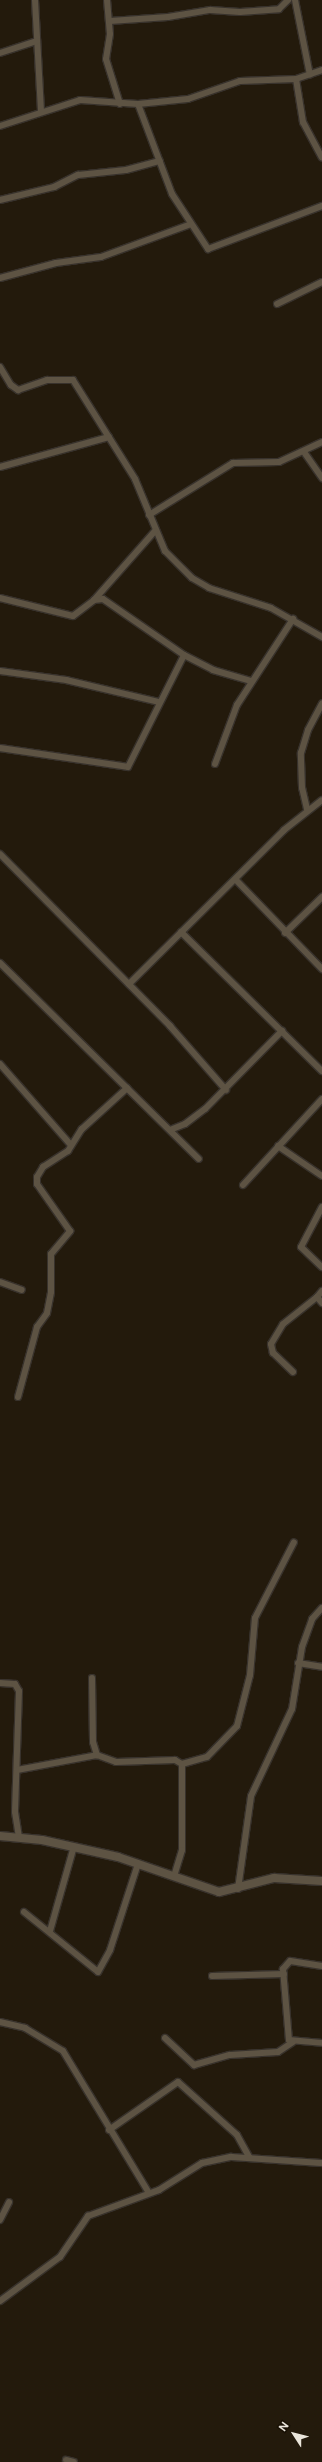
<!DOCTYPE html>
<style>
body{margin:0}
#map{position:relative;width:322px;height:2462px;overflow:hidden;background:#231a0c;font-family:Figtree,sans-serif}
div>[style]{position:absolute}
.roads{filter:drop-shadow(1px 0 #38322c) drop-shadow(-1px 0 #38322c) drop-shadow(0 1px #38322c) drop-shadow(0 -1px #38322c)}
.minor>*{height:6px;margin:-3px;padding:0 3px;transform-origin:3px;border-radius:3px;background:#5d5343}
.tertiary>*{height:8px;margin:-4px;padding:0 4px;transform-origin:4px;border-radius:4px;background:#5d5343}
span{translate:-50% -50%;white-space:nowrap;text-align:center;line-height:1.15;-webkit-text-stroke:4px #191105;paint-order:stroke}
.north{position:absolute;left:274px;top:2414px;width:40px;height:40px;-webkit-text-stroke:3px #191105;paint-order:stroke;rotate:306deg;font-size:11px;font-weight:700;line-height:16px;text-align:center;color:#eae5db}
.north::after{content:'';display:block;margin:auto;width:14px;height:18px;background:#eae5db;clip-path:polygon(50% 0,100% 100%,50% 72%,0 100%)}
</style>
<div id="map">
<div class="roads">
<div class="minor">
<div style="left:35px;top:0;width:112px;rotate:86.9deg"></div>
<div style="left:107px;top:0;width:34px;rotate:85deg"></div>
<div style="left:110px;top:34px;width:25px;rotate:99deg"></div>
<div style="left:106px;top:59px;width:47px;rotate:72.7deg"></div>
<div style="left:295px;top:0;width:76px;rotate:78.7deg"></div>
<div style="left:110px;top:21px;width:58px;rotate:-3.9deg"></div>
<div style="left:168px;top:17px;width:43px;rotate:-9.5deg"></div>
<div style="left:210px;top:10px;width:30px;rotate:4deg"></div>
<div style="left:240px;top:12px;width:39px;rotate:-4deg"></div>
<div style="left:279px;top:9px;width:13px;rotate:-45deg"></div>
<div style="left:0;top:53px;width:39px;rotate:-18deg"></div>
<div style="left:296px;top:79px;width:44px;rotate:80.8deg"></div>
<div style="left:303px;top:122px;width:40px;rotate:62deg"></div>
<div style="left:138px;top:104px;width:96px;rotate:69.3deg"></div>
<div style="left:172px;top:194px;width:66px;rotate:56.8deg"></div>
<div style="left:208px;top:249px;width:122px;rotate:-20.7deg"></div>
<div style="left:0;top:126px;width:84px;rotate:-18deg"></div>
<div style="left:80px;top:100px;width:58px;rotate:3.9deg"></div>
<div style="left:138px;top:104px;width:50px;rotate:-5.7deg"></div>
<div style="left:188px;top:99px;width:55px;rotate:-19.1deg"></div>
<div style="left:240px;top:81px;width:56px;rotate:-2deg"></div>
<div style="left:296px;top:79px;width:28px;rotate:-19deg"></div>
<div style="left:0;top:200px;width:56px;rotate:-13.5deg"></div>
<div style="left:54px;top:187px;width:27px;rotate:-27deg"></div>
<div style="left:78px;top:175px;width:48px;rotate:-5.9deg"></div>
<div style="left:126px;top:170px;width:35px;rotate:-15deg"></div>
<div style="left:0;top:278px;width:58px;rotate:-15deg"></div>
<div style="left:56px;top:263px;width:45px;rotate:-7.6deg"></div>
<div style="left:101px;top:257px;width:96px;rotate:-20.1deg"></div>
<div style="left:277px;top:304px;width:50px;rotate:-26.1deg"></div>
<div style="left:0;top:367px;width:21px;rotate:59deg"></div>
<div style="left:11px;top:385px;width:9px;rotate:36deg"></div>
<div style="left:18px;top:390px;width:31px;rotate:-19deg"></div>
<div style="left:47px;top:380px;width:26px"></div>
<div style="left:73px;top:380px;width:117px;rotate:57.9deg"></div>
<div style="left:135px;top:479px;width:78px;rotate:67.4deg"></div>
<div style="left:165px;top:551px;width:38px;rotate:45deg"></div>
<div style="left:192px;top:578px;width:20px;rotate:30deg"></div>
<div style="left:209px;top:588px;width:65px;rotate:17.9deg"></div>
<div style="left:271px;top:608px;width:59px;rotate:29.6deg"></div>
<div style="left:304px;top:452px;width:32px;rotate:55deg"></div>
<div style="left:0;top:467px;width:113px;rotate:-15.4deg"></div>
<div style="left:149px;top:515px;width:99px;rotate:-31.8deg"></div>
<div style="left:233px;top:463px;width:46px;rotate:-1.2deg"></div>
<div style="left:279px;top:462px;width:47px;rotate:-24.9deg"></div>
<div style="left:0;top:598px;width:75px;rotate:13.9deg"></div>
<div style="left:73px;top:616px;width:26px;rotate:-37deg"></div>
<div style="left:94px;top:600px;width:9px;rotate:-6deg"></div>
<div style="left:103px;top:599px;width:98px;rotate:34.7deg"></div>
<div style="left:184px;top:655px;width:33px;rotate:27deg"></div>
<div style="left:213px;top:670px;width:40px;rotate:16deg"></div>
<div style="left:94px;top:600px;width:92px;rotate:-48.5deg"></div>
<div style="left:0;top:671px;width:67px;rotate:7.8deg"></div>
<div style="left:66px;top:680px;width:96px;rotate:13.3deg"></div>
<div style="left:0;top:748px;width:129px;rotate:8.4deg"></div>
<div style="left:128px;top:767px;width:125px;rotate:-63.4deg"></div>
<div style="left:215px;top:764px;width:63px;rotate:-69.6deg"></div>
<div style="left:237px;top:705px;width:103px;rotate:-56.9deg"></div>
<div style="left:307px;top:809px;width:22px;rotate:-103deg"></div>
<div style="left:302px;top:788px;width:35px;rotate:-92deg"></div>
<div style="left:301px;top:753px;width:24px;rotate:-73deg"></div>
<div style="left:308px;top:730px;width:30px;rotate:-62deg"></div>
<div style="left:0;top:854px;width:242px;rotate:45.3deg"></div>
<div style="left:170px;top:1026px;width:85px;rotate:48.8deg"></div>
<div style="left:236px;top:880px;width:124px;rotate:46deg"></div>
<div style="left:181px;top:932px;width:198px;rotate:44.6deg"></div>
<div style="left:285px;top:933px;width:52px;rotate:-44.2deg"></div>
<div style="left:0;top:963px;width:279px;rotate:44.6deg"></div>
<div style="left:129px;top:984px;width:218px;rotate:-44.8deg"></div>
<div style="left:284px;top:830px;width:48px;rotate:-38.3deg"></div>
<div style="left:0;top:1064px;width:108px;rotate:48.8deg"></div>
<div style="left:170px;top:1130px;width:16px;rotate:-22deg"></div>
<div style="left:185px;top:1124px;width:25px;rotate:-37deg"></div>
<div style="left:205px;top:1109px;width:110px;rotate:-45.4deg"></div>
<div style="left:278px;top:1146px;width:53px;rotate:34.3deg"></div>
<div style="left:243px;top:1185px;width:117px;rotate:-47.4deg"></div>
<div style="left:322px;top:1207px;width:45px;rotate:117.7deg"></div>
<div style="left:301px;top:1247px;width:29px;rotate:44deg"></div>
<div style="left:0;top:1282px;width:23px;rotate:20deg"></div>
<div style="left:322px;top:1291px;width:8px;rotate:130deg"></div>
<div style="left:317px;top:1297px;width:8px;rotate:50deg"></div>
<div style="left:293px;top:1372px;width:28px;rotate:-136deg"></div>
<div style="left:273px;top:1353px;width:9px;rotate:-103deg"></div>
<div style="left:271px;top:1344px;width:23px;rotate:-59deg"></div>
<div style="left:283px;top:1324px;width:43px;rotate:-38.5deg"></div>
<div style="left:18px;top:1397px;width:73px;rotate:-74.8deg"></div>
<div style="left:37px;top:1327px;width:17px;rotate:-54deg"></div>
<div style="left:47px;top:1313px;width:21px;rotate:-79deg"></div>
<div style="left:51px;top:1292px;width:38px;rotate:-90deg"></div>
<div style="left:51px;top:1254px;width:30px;rotate:-50deg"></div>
<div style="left:70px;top:1231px;width:57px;rotate:-125.1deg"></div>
<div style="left:37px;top:1184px;width:7px;rotate:-90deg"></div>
<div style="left:37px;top:1177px;width:12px;rotate:-59deg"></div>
<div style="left:43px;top:1167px;width:30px;rotate:-33deg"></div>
<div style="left:68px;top:1151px;width:26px;rotate:-58deg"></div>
<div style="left:82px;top:1129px;width:61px;rotate:-42.3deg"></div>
<div style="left:298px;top:1663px;width:24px;rotate:9deg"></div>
<div style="left:92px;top:1678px;width:64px;rotate:89.1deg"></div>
<div style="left:93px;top:1742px;width:14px;rotate:73deg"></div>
<div style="left:97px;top:1755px;width:20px;rotate:20deg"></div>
<div style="left:116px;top:1762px;width:59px;rotate:-1.9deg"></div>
<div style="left:175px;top:1760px;width:8px;rotate:30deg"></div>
<div style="left:182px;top:1764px;width:86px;rotate:90deg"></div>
<div style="left:182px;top:1850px;width:28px;rotate:107deg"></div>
<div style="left:0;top:1683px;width:15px;rotate:4deg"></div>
<div style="left:15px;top:1684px;width:8px;rotate:60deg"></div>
<div style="left:19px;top:1691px;width:121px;rotate:91.9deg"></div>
<div style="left:15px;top:1812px;width:25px;rotate:81deg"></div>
<div style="left:182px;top:1764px;width:26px;rotate:-16deg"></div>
<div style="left:207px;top:1757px;width:43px;rotate:-45.9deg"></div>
<div style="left:237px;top:1726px;width:53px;rotate:-75.7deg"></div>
<div style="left:250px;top:1675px;width:57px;rotate:-85deg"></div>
<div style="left:255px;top:1618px;width:85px;rotate:-62.8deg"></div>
<div style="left:17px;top:1770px;width:81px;rotate:-10.6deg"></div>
<div style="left:238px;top:1889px;width:94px;rotate:-82deg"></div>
<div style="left:251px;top:1796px;width:96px;rotate:-64.8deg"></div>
<div style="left:292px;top:1709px;width:63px;rotate:-80.8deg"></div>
<div style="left:302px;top:1647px;width:30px;rotate:-70deg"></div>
<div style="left:312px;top:1619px;width:15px;rotate:-48deg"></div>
<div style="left:24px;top:1912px;width:95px;rotate:39deg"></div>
<div style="left:98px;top:1972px;width:25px;rotate:-61deg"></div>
<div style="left:110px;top:1950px;width:90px;rotate:-72deg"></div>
<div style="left:50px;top:1931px;width:88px;rotate:-74.2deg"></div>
<div style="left:322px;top:1966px;width:32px;rotate:-171deg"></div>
<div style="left:290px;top:1961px;width:11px;rotate:131deg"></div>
<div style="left:283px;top:1969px;width:71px;rotate:85.2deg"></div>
<div style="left:289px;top:2040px;width:33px;rotate:5deg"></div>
<div style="left:212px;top:1976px;width:72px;rotate:-1.6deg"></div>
<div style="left:0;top:2022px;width:26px;rotate:13deg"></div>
<div style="left:25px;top:2028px;width:44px;rotate:31.2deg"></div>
<div style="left:63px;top:2051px;width:166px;rotate:58.8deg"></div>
<div style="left:165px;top:2038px;width:40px;rotate:43deg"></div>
<div style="left:194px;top:2065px;width:37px;rotate:-16deg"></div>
<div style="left:230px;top:2055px;width:48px;rotate:-3.6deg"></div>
<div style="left:278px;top:2052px;width:18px;rotate:-34deg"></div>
<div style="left:109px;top:2130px;width:84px;rotate:-34.8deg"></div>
<div style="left:178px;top:2082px;width:79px;rotate:41.9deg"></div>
<div style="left:237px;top:2135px;width:26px;rotate:61deg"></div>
<div style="left:0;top:2220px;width:20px;rotate:-63deg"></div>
<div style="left:0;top:2301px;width:74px;rotate:-36.3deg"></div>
<div style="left:60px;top:2257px;width:50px;rotate:-55.7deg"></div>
<div style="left:88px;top:2216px;width:76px;rotate:-20.1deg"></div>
<div style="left:159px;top:2190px;width:51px;rotate:-32.1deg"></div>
<div style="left:202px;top:2163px;width:30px;rotate:-12deg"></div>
<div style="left:231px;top:2157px;width:91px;rotate:3.8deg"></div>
<div style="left:66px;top:2460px;width:8px;rotate:14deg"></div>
</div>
<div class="tertiary">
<div style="left:0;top:1836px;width:42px;rotate:5.4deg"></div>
<div style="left:42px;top:1840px;width:78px;rotate:12.6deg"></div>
<div style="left:118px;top:1857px;width:107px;rotate:19.1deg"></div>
<div style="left:219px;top:1892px;width:57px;rotate:-14.3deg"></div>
<div style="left:274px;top:1878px;width:48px;rotate:3.6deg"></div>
</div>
</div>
<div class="north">N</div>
</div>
